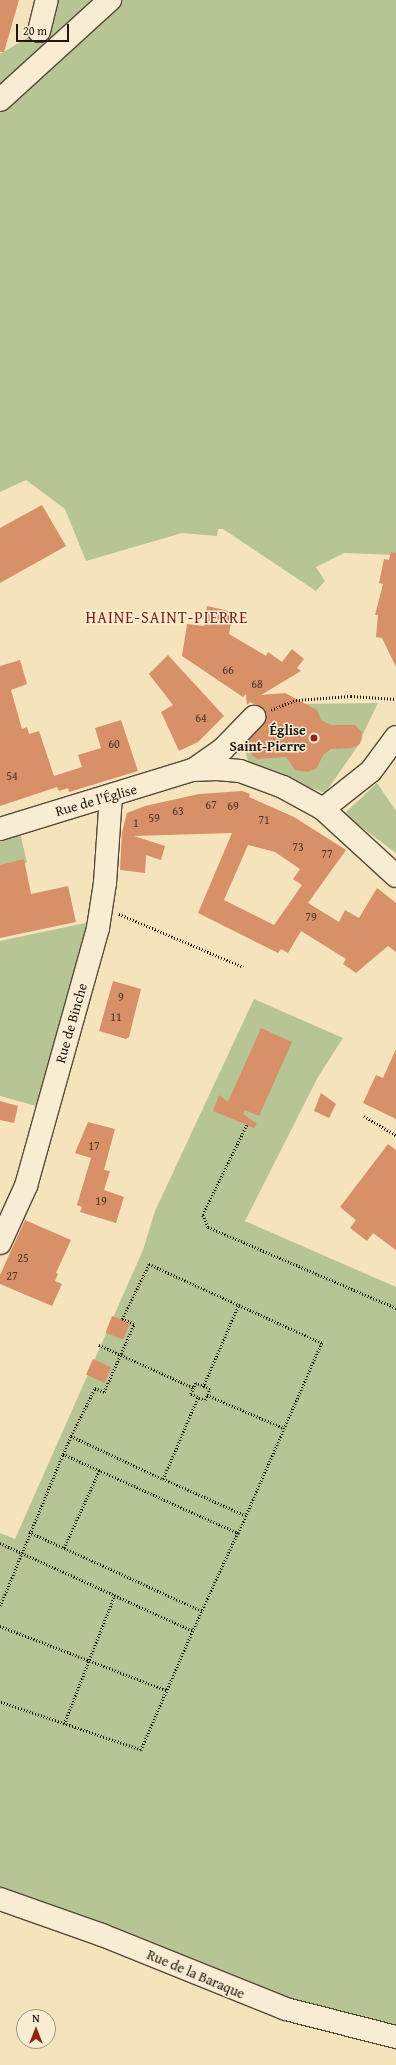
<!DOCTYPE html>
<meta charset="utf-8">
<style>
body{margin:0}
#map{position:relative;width:396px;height:2065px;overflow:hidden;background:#f5e3bc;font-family:"Gentium Book Plus",serif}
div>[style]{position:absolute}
.green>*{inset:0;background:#b7c594}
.building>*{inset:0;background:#d89069;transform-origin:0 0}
.path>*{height:2.5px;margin-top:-1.25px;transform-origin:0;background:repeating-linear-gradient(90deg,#21160f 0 1px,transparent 0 3px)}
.roads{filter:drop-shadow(1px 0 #56493a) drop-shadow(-1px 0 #56493a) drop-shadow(0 1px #56493a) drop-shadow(0 -1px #56493a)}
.minor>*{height:22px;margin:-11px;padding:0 11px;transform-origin:11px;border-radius:11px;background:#f8edd3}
.dots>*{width:11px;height:11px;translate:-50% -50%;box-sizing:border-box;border:2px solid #f8edd3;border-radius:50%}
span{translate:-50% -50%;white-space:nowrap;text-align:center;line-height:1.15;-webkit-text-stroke:3px #f8edd3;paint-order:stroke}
.number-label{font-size:12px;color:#4f3426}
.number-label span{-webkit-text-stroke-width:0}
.poi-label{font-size:14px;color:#21160f;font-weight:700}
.right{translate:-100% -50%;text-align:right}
.street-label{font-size:14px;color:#21160f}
.quarter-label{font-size:16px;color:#7a1f14;letter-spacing:1px}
.north{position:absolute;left:16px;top:2009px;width:40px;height:40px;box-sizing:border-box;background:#f8edd3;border:1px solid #a29785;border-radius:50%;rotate:0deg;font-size:11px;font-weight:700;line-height:16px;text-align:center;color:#21160f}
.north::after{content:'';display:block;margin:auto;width:14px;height:18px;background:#8f2418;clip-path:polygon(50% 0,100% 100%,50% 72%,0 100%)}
.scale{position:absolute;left:16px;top:24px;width:53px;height:18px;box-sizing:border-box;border:2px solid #21160f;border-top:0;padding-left:5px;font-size:12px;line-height:14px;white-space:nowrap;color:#21160f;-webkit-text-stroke:3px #f8edd3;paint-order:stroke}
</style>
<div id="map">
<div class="green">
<div style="clip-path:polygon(47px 0,396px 0,396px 555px,344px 553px,316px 567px,325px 581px,316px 591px,223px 529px,218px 529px,217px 536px,182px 533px,86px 561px,65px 509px,26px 480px,0 492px,0 54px,39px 31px)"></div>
<div style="clip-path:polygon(378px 703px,363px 734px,362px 740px,325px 793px,250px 766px,246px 755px,245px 731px,258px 720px,294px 704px)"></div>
<div style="clip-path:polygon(377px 783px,396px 811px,396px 853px,344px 814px)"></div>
<div style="clip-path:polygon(18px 823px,27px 863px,0 869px,0 829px)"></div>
<div style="clip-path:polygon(85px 923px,98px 928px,47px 1109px,0 1096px,0 941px)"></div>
<div style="clip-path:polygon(254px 999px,343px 1038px,318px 1077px,245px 1221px,396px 1287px,396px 2037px,0 1899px,0 1533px,15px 1539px,143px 1250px,155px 1211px)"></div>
</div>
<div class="building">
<div style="clip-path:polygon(0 0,19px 0,4px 52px,0 52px)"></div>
<div style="clip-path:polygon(42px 505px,66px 546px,0 583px,0 528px)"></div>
<div style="clip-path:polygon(391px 552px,396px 553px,396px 667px,382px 638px,376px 637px,378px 615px,375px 615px,383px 584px,379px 583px,384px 559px,389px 560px)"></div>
<div style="clip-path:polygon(207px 606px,233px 612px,229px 634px,266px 656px,268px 652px,282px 662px,292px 649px,304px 659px,297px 668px,301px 671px,261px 695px,285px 693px,317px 710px,321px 720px,331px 725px,355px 725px,362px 732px,360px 744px,352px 748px,331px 749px,323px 755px,317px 768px,308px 772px,295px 770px,286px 757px,257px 759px,253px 756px,249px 751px,249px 740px,266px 720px,263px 708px,250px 702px,247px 705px,246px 694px,243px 697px,182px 656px,187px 624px,204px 626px)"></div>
<div style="clip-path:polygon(168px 655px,224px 716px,198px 742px,179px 751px,161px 712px,173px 705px,149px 674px)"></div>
<div style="clip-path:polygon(20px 660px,27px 684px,11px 690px,22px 729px,27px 727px,29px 734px,39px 731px,54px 776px,82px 767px,78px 755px,101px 748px,95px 728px,121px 720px,138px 771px,69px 792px,68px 788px,59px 791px,57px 787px,0 806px,0 666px)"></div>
<div style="clip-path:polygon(evenodd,242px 791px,250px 794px,249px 797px,294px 817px,346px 850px,308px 903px,339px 922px,345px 910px,359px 918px,377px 888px,396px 903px,396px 952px,388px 946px,356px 973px,343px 964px,346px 959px,301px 931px,288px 953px,281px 949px,278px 953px,198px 913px,232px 833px,134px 836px,165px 846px,161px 860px,146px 855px,145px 873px,120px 870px,122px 832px,127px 813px,145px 806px,199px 794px,242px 791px,248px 845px,275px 852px,300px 869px,293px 879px,302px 885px,274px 925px,224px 900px,248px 845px)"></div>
<div style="clip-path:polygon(24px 859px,31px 894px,68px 886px,76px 922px,0 938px,0 865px)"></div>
<div style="clip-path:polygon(113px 981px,141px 989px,129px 1037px,126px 1039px,99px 1031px)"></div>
<div style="clip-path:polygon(261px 1028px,292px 1042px,259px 1116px,245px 1110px,243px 1114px,257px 1124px,254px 1128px,213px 1111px,219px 1095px,228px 1102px)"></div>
<div style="clip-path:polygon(396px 1049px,396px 1119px,363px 1103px,376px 1075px,383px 1078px)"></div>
<div style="clip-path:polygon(321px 1093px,336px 1104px,329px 1118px,314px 1111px)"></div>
<div style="clip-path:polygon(0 1101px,18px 1106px,14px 1123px,0 1120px)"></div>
<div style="clip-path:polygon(88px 1122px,115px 1129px,104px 1170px,110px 1171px,104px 1190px,124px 1197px,116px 1223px,80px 1212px,82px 1207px,77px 1205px,91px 1158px,75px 1153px)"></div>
<div style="clip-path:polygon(388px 1144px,396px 1150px,396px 1250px,373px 1233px,367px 1241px,350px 1228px,356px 1220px,340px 1207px)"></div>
<div style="clip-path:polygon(25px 1220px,71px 1240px,56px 1273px,58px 1274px,55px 1281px,62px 1284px,52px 1306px,0 1284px,0 1275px)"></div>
<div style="left:112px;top:1316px;width:19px;height:18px;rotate:21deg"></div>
<div style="left:93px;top:1359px;width:20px;height:17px;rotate:24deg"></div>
</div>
<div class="path">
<div style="left:271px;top:710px;width:27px;rotate:-22deg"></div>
<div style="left:296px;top:700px;width:55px;rotate:-4.2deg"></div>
<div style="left:351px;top:696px;width:45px;rotate:3.8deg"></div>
<div style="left:119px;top:914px;width:135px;rotate:23.1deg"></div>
<div style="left:364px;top:1116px;width:37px;rotate:31deg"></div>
<div style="left:247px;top:1125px;width:100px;rotate:116.1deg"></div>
<div style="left:203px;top:1215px;width:13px;rotate:67deg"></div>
<div style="left:208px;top:1227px;width:205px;rotate:23.3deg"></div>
<div style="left:99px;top:1345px;width:104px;rotate:24.4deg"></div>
<div style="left:194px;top:1388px;width:7px;rotate:117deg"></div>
<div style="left:191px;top:1394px;width:15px;rotate:23deg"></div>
<div style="left:205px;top:1400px;width:12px;rotate:-66deg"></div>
<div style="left:210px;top:1389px;width:15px;rotate:-157deg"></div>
<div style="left:196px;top:1383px;width:5px;rotate:112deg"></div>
<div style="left:203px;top:1387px;width:90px;rotate:-66.6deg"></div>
<div style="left:207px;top:1395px;width:84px;rotate:23.2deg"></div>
<div style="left:71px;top:1436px;width:54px;rotate:-63.4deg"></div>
<div style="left:95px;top:1388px;width:10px;rotate:24deg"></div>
<div style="left:104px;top:1392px;width:74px;rotate:-66.2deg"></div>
<div style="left:134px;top:1324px;width:13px;rotate:-157deg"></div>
<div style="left:122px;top:1319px;width:61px;rotate:-63.9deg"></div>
<div style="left:149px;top:1264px;width:190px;rotate:24.5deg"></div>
<div style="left:322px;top:1343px;width:189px;rotate:113.7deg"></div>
<div style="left:246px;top:1516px;width:91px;rotate:-156deg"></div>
<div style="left:63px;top:1454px;width:20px;rotate:-66deg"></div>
<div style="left:71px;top:1436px;width:102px;rotate:25.1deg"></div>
<div style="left:163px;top:1479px;width:89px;rotate:-66.9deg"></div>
<div style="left:29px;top:1532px;width:190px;rotate:24.5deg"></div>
<div style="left:238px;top:1533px;width:19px;rotate:-65deg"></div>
<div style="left:0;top:1543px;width:212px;rotate:24.5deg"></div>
<div style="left:193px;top:1631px;width:130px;rotate:113.6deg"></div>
<div style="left:141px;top:1750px;width:149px;rotate:-161.2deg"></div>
<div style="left:64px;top:1548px;width:85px;rotate:-65.6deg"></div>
<div style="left:0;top:1606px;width:165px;rotate:-67.5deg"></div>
<div style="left:63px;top:1454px;width:192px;rotate:24.3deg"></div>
<div style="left:238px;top:1533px;width:108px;rotate:114.7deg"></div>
<div style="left:0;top:1626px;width:178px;rotate:21.1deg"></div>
<div style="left:64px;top:1724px;width:140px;rotate:-68.6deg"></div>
</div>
<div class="roads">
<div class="minor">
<div style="left:39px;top:31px;width:32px;rotate:-76deg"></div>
<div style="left:0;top:100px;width:149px;rotate:-42.3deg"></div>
<div style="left:193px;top:770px;width:37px;rotate:-35deg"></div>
<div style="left:223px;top:749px;width:45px;rotate:-45.9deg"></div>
<div style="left:323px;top:809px;width:61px;rotate:-38.4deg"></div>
<div style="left:371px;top:771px;width:42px;rotate:-53.7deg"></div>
<div style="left:0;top:829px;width:201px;rotate:-17.1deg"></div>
<div style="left:192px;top:770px;width:25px;rotate:-2deg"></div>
<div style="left:217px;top:769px;width:23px;rotate:5deg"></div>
<div style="left:240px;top:771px;width:46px;rotate:20.4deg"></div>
<div style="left:283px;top:787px;width:46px;rotate:28.8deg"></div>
<div style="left:323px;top:809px;width:99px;rotate:42.5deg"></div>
<div style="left:0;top:1243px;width:63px;rotate:-65.5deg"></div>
<div style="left:26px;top:1186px;width:268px;rotate:-74.4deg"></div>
<div style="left:98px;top:928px;width:46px;rotate:-81.2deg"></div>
<div style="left:105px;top:883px;width:87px;rotate:-86.1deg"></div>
<div style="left:0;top:1899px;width:108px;rotate:19.4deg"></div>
<div style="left:102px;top:1935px;width:198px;rotate:21.9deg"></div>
<div style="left:286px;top:2009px;width:114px;rotate:14.3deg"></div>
</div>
</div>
<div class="dots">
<div style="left:314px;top:738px;background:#8f2418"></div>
</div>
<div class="number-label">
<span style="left:228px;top:670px">66</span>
<span style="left:257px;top:684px">68</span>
<span style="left:201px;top:718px">64</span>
<span style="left:114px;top:744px">60</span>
<span style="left:12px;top:776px">54</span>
<span style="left:211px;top:805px">67</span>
<span style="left:233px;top:806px">69</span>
<span style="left:178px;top:811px">63</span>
<span style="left:154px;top:818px">59</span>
<span style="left:264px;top:820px">71</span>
<span style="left:136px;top:823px">1</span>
<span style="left:298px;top:847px">73</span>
<span style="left:327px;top:854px">77</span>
<span style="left:311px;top:917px">79</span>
<span style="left:121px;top:997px">9</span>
<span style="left:116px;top:1017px">11</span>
<span style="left:94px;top:1146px">17</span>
<span style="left:101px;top:1201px">19</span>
<span style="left:23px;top:1258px">25</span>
<span style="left:12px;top:1276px">27</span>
</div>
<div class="poi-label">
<span class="right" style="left:306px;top:738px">Église<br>Saint-Pierre</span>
</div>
<div class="street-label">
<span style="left:96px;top:800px;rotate:-16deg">Rue de l'Église</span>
<span style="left:71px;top:1023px;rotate:-74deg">Rue de Binche</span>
<span style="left:196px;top:1974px;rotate:23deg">Rue de la Baraque</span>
</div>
<div class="quarter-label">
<span style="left:167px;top:617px">HAINE-SAINT-PIERRE</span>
</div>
<div class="north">N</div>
<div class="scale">20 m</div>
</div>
